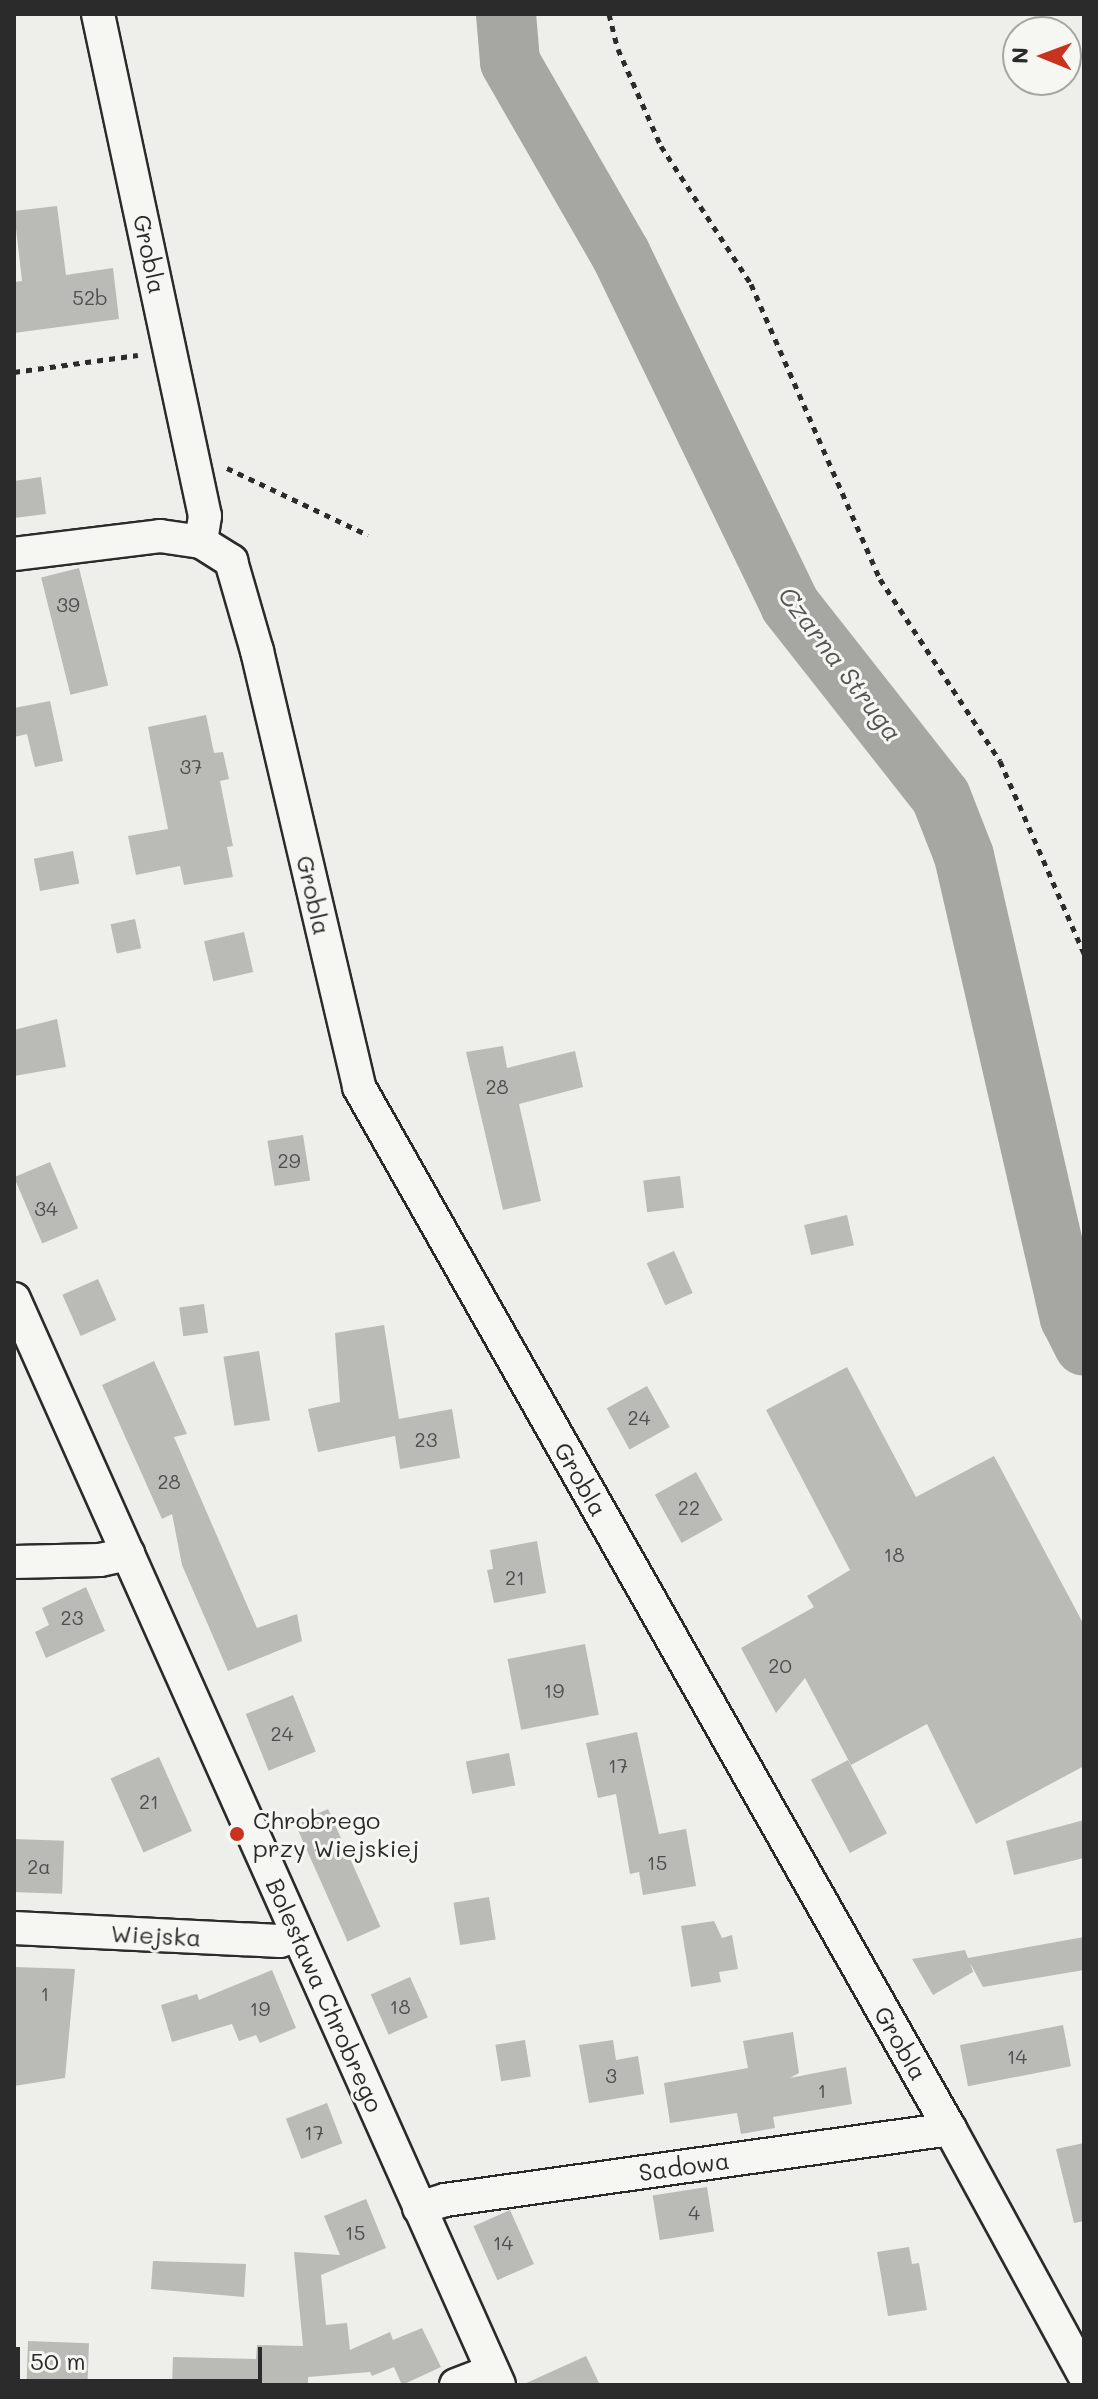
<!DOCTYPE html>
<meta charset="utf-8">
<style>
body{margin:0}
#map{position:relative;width:1098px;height:2399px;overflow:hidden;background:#eeeeea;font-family:Mali,sans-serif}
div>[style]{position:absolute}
.river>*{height:60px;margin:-30px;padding:0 30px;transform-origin:30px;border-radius:30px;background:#a6a6a3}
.building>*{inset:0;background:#babab7;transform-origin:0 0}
.path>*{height:5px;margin-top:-2.5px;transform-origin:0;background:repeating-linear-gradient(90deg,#2b2b2b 0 6px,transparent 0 12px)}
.roads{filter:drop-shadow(2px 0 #2b2b2b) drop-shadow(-2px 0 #2b2b2b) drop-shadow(0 2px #2b2b2b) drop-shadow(0 -2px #2b2b2b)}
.minor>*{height:32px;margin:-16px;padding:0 16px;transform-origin:16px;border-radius:16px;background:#f6f6f2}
.dots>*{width:22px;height:22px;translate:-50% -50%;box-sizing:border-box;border:4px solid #f6f6f2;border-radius:50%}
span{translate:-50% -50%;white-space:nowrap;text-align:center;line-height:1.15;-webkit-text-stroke:6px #f6f6f2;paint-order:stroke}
.number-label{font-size:20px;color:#4f4f4e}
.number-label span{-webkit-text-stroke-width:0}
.street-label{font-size:24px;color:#2b2b2b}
.poi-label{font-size:24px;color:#2b2b2b}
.left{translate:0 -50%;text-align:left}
.water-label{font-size:26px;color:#565655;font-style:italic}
.frame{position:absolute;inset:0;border:16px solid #2b2b2b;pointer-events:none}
.north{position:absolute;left:1002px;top:16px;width:80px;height:80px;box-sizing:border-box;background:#f6f6f2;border:2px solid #a5a5a2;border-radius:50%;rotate:271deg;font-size:22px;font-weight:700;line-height:32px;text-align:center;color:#2b2b2b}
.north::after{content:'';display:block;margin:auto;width:28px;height:36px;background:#c8321e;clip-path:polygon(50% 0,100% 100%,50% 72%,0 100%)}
.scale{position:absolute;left:16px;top:2347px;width:246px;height:36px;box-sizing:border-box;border:4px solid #2b2b2b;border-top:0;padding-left:10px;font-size:24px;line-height:28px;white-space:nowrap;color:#2b2b2b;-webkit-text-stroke:6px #f6f6f2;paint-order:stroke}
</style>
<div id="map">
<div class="river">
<div style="left:506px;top:14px;width:48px;rotate:85.2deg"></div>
<div style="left:510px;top:62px;width:223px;rotate:60.1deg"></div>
<div style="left:621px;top:255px;width:389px;rotate:64.2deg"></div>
<div style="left:790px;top:605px;width:244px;rotate:51.8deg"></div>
<div style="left:941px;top:797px;width:63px;rotate:68.7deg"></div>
<div style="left:964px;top:856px;width:474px;rotate:77.1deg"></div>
<div style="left:1070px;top:1318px;width:31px;rotate:63deg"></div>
</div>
<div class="building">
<div style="clip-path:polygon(57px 206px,66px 275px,113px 268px,119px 319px,14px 333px,14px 282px,22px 281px,14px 211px)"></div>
<div style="clip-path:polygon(41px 477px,46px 514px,14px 518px,14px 481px)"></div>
<div style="left:79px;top:568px;width:121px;height:39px;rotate:76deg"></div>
<div style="clip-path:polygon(50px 701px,63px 761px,35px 767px,27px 734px,14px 737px,14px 708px)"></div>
<div style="clip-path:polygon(206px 715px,214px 753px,223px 752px,229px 779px,220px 781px,233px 846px,227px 847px,233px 877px,184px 885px,180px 866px,136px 875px,128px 836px,168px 829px,148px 727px)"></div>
<div style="left:73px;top:851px;width:33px;height:40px;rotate:79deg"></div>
<div style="left:135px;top:919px;width:30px;height:25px;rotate:78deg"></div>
<div style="left:244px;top:932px;width:41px;height:41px;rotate:77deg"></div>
<div style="clip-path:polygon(57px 1019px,66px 1067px,14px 1076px,14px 1030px)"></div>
<div style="clip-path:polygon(503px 1046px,507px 1068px,575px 1051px,583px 1087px,519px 1104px,541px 1201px,503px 1210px,466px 1052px)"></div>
<div style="left:303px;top:1135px;width:46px;height:36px;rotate:81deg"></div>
<div style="left:50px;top:1162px;width:72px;height:39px;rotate:67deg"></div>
<div style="left:680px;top:1176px;width:32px;height:37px;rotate:83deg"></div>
<div style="left:847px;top:1215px;width:31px;height:44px;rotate:77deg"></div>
<div style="left:674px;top:1251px;width:46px;height:30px;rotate:66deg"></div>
<div style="left:98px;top:1279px;width:45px;height:39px;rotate:66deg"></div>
<div style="left:204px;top:1304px;width:29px;height:25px;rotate:82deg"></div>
<div style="clip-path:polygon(384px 1325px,399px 1419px,452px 1409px,460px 1458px,400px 1469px,395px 1436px,318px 1452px,308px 1409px,340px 1402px,335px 1333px)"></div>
<div style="left:259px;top:1351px;width:70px;height:36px;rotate:81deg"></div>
<div style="clip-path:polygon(154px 1361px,187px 1434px,174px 1437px,257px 1628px,297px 1614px,302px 1641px,228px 1671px,182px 1565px,172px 1514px,162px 1519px,102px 1385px)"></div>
<div style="clip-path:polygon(847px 1367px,916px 1497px,994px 1456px,1084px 1625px,1084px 1766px,976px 1824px,927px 1724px,851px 1765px,805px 1678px,776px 1713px,741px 1648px,814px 1607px,807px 1596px,850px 1570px,766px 1410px)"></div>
<div style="left:647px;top:1386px;width:47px;height:46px;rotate:61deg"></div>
<div style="left:696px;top:1472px;width:55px;height:47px;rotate:61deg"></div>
<div style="clip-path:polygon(537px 1541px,546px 1593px,494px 1603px,487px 1570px,493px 1569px,490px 1550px)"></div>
<div style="clip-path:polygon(86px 1587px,105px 1631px,46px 1658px,35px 1632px,49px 1625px,42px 1608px)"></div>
<div style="left:585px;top:1644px;width:72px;height:79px;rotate:79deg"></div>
<div style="left:293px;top:1695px;width:61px;height:51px;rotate:68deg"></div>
<div style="clip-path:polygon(637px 1732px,659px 1834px,686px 1829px,696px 1886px,643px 1895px,639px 1872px,630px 1874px,616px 1794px,598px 1798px,586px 1743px)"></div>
<div style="left:509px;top:1753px;width:33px;height:44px;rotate:79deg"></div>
<div style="left:159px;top:1757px;width:81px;height:53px;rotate:66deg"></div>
<div style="left:848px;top:1760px;width:83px;height:42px;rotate:62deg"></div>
<div style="left:328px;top:1809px;width:129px;height:36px;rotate:66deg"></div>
<div style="clip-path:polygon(1084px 1820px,1084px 1858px,1014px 1875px,1006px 1841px)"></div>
<div style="left:14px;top:1839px;width:50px;height:53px;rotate:2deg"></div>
<div style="left:489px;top:1897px;width:43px;height:36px;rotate:81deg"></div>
<div style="clip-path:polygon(714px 1921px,722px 1938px,732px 1935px,738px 1969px,719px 1972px,721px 1982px,691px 1987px,681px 1926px)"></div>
<div style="clip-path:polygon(1084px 1937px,1084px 1970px,983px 1987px,970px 1963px,973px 1972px,933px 1995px,912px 1959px,965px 1950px,968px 1958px)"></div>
<div style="clip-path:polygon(14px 1967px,75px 1969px,65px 2078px,14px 2086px)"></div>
<div style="clip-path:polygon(272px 1970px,296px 2028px,260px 2043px,256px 2035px,239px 2041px,232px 2024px,172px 2042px,161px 2005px,197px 1994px,199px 2000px)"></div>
<div style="left:410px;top:1977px;width:44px;height:43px;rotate:66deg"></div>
<div style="left:1063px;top:2025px;width:42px;height:105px;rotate:79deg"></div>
<div style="clip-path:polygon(793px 2032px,799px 2073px,790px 2078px,846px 2067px,852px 2104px,773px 2117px,775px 2128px,741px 2134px,737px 2113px,670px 2123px,664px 2083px,748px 2068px,743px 2041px)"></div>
<div style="left:525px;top:2040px;width:37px;height:30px;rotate:81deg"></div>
<div style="clip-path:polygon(613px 2040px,616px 2060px,638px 2056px,644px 2094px,589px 2103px,579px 2045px)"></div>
<div style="left:327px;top:2103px;width:43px;height:44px;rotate:69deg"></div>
<div style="clip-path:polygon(1084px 2143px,1084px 2221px,1074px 2223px,1056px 2149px)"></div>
<div style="left:707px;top:2187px;width:45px;height:55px;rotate:81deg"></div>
<div style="clip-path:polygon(366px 2199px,386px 2248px,321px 2275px,326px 2325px,347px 2323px,350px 2350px,390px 2332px,393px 2340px,422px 2328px,441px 2367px,402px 2385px,394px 2367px,372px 2376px,370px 2372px,308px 2377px,308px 2385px,172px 2385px,173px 2357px,256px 2359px,257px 2345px,303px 2346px,294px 2252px,340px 2255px,324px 2216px)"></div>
<div style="left:510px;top:2210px;width:59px;height:40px;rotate:66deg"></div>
<div style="clip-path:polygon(909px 2247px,912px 2264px,919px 2263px,927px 2310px,888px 2316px,877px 2252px)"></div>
<div style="clip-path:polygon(153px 2261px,246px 2264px,244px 2297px,151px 2289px)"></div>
<div style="left:28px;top:2341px;width:61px;height:44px;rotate:2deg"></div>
<div style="clip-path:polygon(586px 2356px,600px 2385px,522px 2385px)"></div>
</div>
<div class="path">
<div style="left:609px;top:14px;width:36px;rotate:76deg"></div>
<div style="left:618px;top:49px;width:106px;rotate:66.1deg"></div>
<div style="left:661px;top:146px;width:165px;rotate:56.9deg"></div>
<div style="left:751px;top:284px;width:322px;rotate:66.4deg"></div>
<div style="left:880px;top:579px;width:218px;rotate:56.6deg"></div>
<div style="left:1000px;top:761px;width:210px;rotate:66.4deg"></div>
<div style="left:14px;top:372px;width:125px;rotate:-7.8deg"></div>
<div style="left:227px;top:468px;width:156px;rotate:25.4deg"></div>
</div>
<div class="roads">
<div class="minor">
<div style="left:98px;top:14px;width:513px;rotate:77.97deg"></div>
<div style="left:205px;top:516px;width:26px;rotate:99deg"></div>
<div style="left:14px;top:554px;width:147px;rotate:-7deg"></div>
<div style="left:160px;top:536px;width:41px;rotate:8.3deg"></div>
<div style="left:201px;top:542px;width:36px;rotate:32deg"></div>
<div style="left:231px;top:561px;width:94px;rotate:73.9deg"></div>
<div style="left:257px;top:651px;width:448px;rotate:76.8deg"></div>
<div style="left:359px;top:1087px;width:1198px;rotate:60.44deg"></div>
<div style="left:950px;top:2129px;width:280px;rotate:61.4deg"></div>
<div style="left:14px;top:1299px;width:1189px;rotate:65.93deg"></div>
<div style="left:14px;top:1562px;width:86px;rotate:-1.3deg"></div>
<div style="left:100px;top:1560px;width:29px;rotate:-12deg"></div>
<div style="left:14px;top:1928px;width:266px;rotate:2.8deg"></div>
<div style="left:280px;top:1941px;width:19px;rotate:-18deg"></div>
<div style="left:419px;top:2208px;width:27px;rotate:-17deg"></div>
<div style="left:445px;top:2200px;width:510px;rotate:-8deg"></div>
<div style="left:456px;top:2385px;width:39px;rotate:-21deg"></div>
</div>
</div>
<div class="dots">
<div style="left:237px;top:1834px;background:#c8321e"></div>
</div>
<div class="number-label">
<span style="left:90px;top:297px">52b</span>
<span style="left:68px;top:604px">39</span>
<span style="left:191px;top:766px">37</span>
<span style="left:497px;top:1086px">28</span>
<span style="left:289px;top:1160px">29</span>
<span style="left:46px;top:1208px">34</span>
<span style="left:639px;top:1417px">24</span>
<span style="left:426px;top:1439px">23</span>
<span style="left:169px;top:1481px">28</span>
<span style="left:689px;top:1507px">22</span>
<span style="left:894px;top:1554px">18</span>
<span style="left:515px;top:1577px">21</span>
<span style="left:72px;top:1617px">23</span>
<span style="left:780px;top:1665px">20</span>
<span style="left:554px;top:1690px">19</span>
<span style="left:282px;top:1733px">24</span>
<span style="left:618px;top:1765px">17</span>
<span style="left:149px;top:1801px">21</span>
<span style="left:657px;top:1862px">15</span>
<span style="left:39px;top:1866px">2a</span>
<span style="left:45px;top:1993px">1</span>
<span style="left:400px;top:2006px">18</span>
<span style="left:260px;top:2008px">19</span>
<span style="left:1017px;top:2056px">14</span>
<span style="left:611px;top:2075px">3</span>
<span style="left:822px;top:2090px">1</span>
<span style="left:314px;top:2132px">17</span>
<span style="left:694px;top:2212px">4</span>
<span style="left:355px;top:2232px">15</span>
<span style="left:503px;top:2242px">14</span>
</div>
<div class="street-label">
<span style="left:150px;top:254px;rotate:78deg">Grobla</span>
<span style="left:314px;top:895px;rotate:77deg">Grobla</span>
<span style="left:581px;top:1479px;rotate:60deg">Grobla</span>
<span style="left:156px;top:1935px;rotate:3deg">Wiejska</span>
<span style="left:325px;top:1995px;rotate:66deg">Bolesława Chrobrego</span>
<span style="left:901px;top:2043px;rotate:60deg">Grobla</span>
<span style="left:684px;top:2166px;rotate:-8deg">Sadowa</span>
</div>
<div class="poi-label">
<span class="left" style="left:253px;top:1834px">Chrobrego<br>przy Wiejskiej</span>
</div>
<div class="water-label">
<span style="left:840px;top:664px;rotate:53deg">Czarna Struga</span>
</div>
<div class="frame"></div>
<div class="north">N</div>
<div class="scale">50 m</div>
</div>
